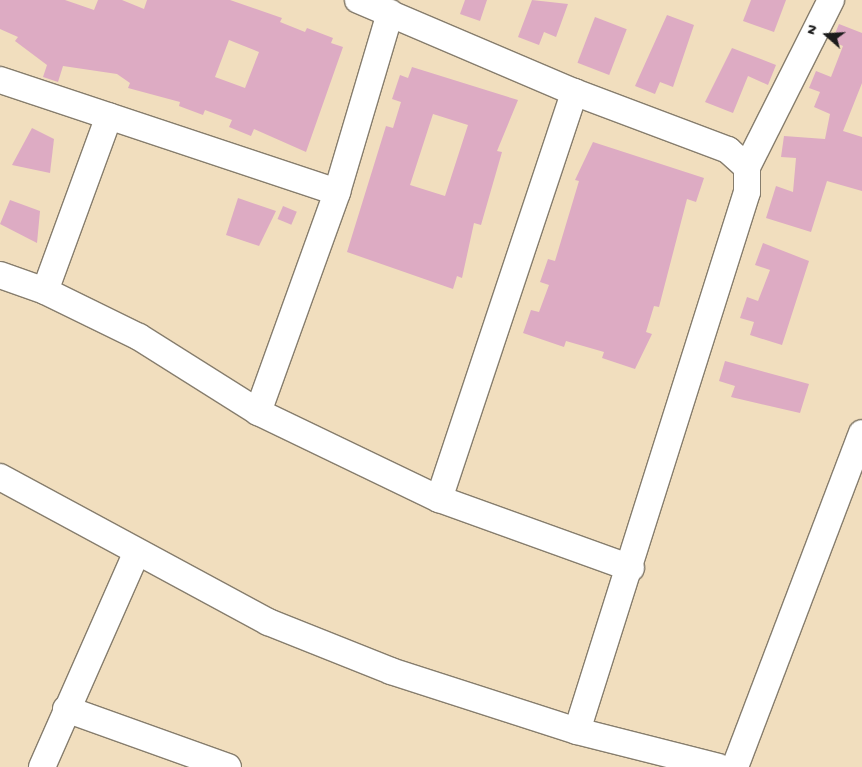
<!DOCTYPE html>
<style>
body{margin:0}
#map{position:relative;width:862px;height:767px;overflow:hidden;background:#f1debe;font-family:"Gochi Hand",sans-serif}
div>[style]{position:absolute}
.building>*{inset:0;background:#ddabc3;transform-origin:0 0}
.roads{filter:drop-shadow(1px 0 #867d6d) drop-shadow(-1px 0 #867d6d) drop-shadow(0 1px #867d6d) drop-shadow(0 -1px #867d6d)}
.minor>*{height:26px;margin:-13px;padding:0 13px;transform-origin:13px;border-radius:13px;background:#fff}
span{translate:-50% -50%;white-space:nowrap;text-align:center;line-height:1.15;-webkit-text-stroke:4px #fff;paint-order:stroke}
.north{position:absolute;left:802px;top:10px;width:50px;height:50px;-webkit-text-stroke:4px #fff;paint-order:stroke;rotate:289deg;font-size:14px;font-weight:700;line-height:20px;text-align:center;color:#1c1c1c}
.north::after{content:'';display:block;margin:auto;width:18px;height:22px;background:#1c1c1c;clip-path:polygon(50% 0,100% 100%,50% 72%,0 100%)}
</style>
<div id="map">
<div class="building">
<div style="clip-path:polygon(evenodd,0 0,65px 0,94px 10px,98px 0,122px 0,144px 9px,147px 0,230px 0,282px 18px,280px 22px,305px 32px,307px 28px,333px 38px,331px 43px,343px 47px,306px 152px,254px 129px,251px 136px,229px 127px,232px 120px,205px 110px,203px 115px,179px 106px,180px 102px,128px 88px,130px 83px,117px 74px,63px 66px,58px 82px,43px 77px,47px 65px,15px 41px,18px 37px,0 29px,0 0,229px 40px,259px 52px,245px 88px,215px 77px,229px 40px)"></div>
<div style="clip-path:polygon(465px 0,487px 0,480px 21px,460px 14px)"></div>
<div style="clip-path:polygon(532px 0,568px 4px,556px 37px,544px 32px,539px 45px,518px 37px)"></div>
<div style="clip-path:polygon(751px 0,786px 0,774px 32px,743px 21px)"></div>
<div style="clip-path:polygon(667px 15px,694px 25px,673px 87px,660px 82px,655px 94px,635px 86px)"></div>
<div style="left:595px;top:17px;width:34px;height:49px;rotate:21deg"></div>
<div style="clip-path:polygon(839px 24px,862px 33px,862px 83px,843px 131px,862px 137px,862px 191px,827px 181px,811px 232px,766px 218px,776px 186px,793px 192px,796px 158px,781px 157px,784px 136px,825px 139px,830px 114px,814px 107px,820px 92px,809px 88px,816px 71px,831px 77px,843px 46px,832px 41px)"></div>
<div style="clip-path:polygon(732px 48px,776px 65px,768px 85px,748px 76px,733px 113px,705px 102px)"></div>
<div style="clip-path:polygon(evenodd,412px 67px,518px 100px,497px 151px,502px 152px,481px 225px,474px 223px,462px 278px,457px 276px,453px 289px,347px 252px,386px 126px,393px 128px,401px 102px,392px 99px,400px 75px,408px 78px,412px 67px,433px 114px,468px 125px,445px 196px,410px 185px,433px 114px)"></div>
<div style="clip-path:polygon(32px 128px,54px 139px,50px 173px,12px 165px)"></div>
<div style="clip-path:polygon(593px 142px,704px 178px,696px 202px,687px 199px,659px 307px,654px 306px,646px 332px,652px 334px,635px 369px,602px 358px,604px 352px,566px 341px,564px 347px,523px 333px,531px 310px,539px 312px,549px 285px,540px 282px,548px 259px,555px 261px,579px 181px,575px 180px)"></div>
<div style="clip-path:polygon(238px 198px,276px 211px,259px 246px,226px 235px)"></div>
<div style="clip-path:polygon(10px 200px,40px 211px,37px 243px,0 224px)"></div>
<div style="left:283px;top:206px;width:15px;height:14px;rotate:23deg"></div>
<div style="clip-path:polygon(763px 243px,809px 261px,782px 345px,750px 335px,754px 322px,740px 318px,747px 297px,758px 301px,770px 270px,755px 265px)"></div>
<div style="clip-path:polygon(725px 361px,809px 384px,800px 413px,731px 397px,735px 386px,719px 381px)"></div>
</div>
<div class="roads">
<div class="minor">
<div style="left:358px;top:0;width:235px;rotate:23.1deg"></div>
<div style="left:574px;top:92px;width:165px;rotate:20.6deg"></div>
<div style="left:728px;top:150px;width:25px;rotate:42deg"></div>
<div style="left:747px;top:167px;width:25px;rotate:90deg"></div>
<div style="left:747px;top:192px;width:565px;rotate:107.51deg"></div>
<div style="left:0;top:80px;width:355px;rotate:18.4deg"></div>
<div style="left:747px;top:167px;width:187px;rotate:-63.3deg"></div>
<div style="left:0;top:275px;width:48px;rotate:19.6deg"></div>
<div style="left:45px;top:291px;width:105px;rotate:26.1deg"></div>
<div style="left:139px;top:337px;width:141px;rotate:32.2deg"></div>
<div style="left:258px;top:412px;width:201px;rotate:25.7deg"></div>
<div style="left:439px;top:499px;width:204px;rotate:19.8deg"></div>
<div style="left:45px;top:291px;width:186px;rotate:-69.9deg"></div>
<div style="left:258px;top:412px;width:234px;rotate:-70.2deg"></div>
<div style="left:337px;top:192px;width:187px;rotate:-73.5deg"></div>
<div style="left:0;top:477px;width:305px;rotate:28.4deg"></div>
<div style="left:268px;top:622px;width:132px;rotate:21.7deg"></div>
<div style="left:391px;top:671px;width:195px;rotate:17.9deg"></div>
<div style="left:577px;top:731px;width:146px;rotate:14.2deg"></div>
<div style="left:439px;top:499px;width:429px;rotate:-71.6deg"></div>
<div style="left:66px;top:709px;width:172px;rotate:19.7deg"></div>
<div style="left:42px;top:767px;width:233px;rotate:-66.2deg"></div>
<div style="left:735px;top:767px;width:357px;rotate:-69.2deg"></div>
</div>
</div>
<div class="north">N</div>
</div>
